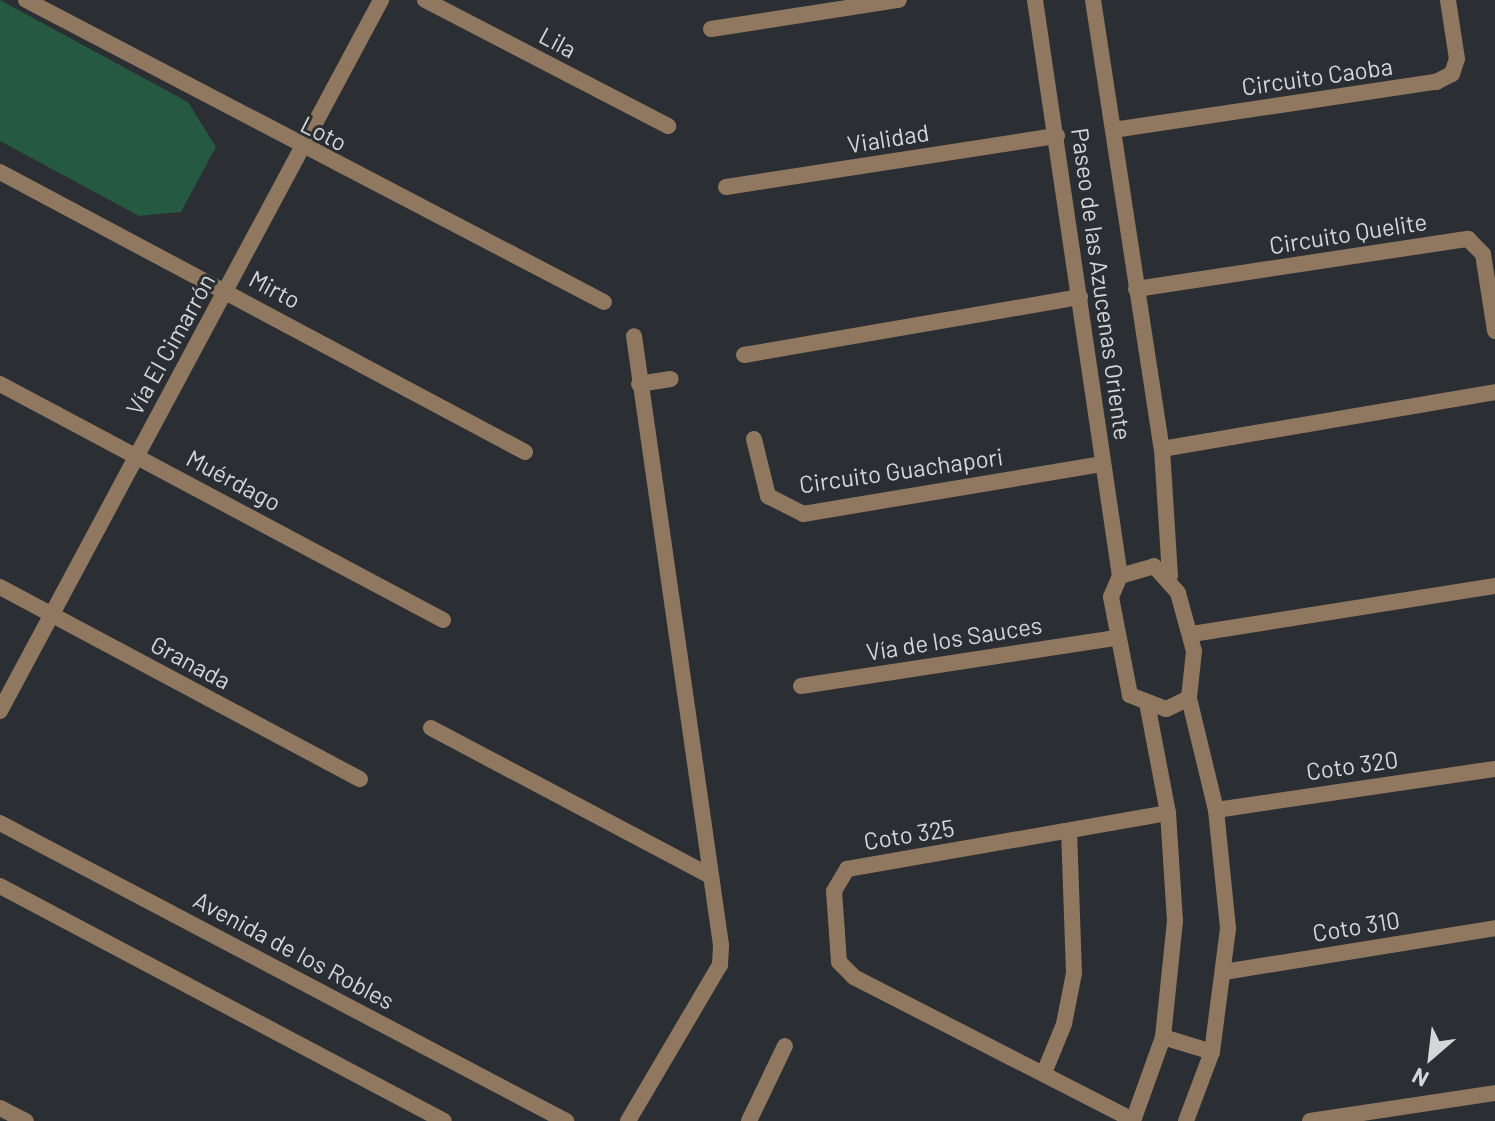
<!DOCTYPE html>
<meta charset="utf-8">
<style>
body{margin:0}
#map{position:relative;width:1495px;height:1121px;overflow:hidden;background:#2b2e32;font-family:Barlow,sans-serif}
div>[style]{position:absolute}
.green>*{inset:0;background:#255941}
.minor>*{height:16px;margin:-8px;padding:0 8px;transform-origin:8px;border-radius:8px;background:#8f785f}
.tertiary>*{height:16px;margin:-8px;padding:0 8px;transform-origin:8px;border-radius:8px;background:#8f785f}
span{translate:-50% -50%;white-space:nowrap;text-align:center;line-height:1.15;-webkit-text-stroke:6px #2b2e32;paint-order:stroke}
.street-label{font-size:24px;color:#d4d6d9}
.north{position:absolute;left:1391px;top:1017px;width:80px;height:80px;-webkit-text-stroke:6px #2b2e32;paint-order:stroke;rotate:208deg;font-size:22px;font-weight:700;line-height:32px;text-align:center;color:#d4d6d9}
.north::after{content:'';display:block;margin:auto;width:28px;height:36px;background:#d4d6d9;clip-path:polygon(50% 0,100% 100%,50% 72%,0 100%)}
</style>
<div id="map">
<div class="green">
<div style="clip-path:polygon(0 0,188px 102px,216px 147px,181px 212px,139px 216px,0 141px)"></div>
</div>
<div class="minor">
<div style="left:26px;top:0;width:652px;rotate:27.59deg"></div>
<div style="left:425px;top:0;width:274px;rotate:27.4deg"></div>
<div style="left:1035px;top:0;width:582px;rotate:81.61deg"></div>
<div style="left:1093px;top:0;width:454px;rotate:81.3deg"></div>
<div style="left:1162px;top:449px;width:127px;rotate:86.4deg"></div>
<div style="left:711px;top:29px;width:190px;rotate:-8.8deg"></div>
<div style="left:1113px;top:130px;width:327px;rotate:-8.5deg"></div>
<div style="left:1436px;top:82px;width:18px;rotate:-27deg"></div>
<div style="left:1452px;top:74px;width:16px;rotate:-72deg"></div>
<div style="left:1457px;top:59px;width:60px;rotate:-98.7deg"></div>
<div style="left:0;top:172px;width:595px;rotate:28.07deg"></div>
<div style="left:726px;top:187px;width:335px;rotate:-8.8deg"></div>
<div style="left:1136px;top:289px;width:336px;rotate:-8.6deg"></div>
<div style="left:1468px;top:239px;width:21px;rotate:45deg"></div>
<div style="left:1483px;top:254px;width:78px;rotate:81.1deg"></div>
<div style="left:744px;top:355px;width:341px;rotate:-9.8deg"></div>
<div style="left:0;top:384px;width:502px;rotate:28.05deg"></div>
<div style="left:639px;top:384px;width:32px;rotate:-9deg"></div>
<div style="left:754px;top:439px;width:59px;rotate:76.2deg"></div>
<div style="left:768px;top:496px;width:39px;rotate:27deg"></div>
<div style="left:803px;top:514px;width:304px;rotate:-9.5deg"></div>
<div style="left:1162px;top:449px;width:338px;rotate:-9.7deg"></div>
<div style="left:1154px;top:566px;width:36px;rotate:48deg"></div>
<div style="left:1178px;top:593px;width:60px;rotate:74.6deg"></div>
<div style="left:1194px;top:651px;width:47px;rotate:96.1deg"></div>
<div style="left:1189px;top:698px;width:25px;rotate:154deg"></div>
<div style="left:1166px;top:709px;width:39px;rotate:-159deg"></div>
<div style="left:1130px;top:695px;width:100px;rotate:-101deg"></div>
<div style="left:1111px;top:597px;width:23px;rotate:-67deg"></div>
<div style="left:1120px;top:576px;width:35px;rotate:-16deg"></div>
<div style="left:0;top:587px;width:408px;rotate:28.1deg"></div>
<div style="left:1192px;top:634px;width:307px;rotate:-9deg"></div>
<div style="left:801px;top:686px;width:317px;rotate:-8.7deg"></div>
<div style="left:0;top:711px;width:807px;rotate:-61.81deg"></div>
<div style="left:431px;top:728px;width:316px;rotate:27.9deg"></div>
<div style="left:1216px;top:810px;width:282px;rotate:-8.4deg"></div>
<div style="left:1224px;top:972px;width:275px;rotate:-9.2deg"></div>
<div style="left:1163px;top:1037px;width:51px;rotate:17deg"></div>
<div style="left:1044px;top:1073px;width:53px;rotate:-67.8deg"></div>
<div style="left:1064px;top:1024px;width:52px;rotate:-78.9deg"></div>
<div style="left:1074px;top:973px;width:141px;rotate:-92deg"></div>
<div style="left:0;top:1108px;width:29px;rotate:27deg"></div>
<div style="left:1133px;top:1120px;width:314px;rotate:-152.9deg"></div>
<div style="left:854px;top:977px;width:21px;rotate:-135deg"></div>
<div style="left:839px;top:962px;width:71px;rotate:-94deg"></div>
<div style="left:834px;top:891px;width:26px;rotate:-59deg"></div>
<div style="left:847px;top:869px;width:326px;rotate:-9.9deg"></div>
<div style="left:628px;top:1121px;width:181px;rotate:-59.5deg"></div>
<div style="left:720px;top:965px;width:20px;rotate:-87deg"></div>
<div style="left:721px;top:945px;width:615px;rotate:-98.13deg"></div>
<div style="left:749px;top:1121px;width:83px;rotate:-64.4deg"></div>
<div style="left:1133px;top:1121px;width:89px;rotate:-70.3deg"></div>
<div style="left:1163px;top:1037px;width:117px;rotate:-84.1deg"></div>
<div style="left:1175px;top:921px;width:108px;rotate:-93.7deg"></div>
<div style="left:1168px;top:813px;width:107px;rotate:-100.8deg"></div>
<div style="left:1186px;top:1121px;width:74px;rotate:-69.4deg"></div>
<div style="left:1212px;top:1052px;width:125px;rotate:-82.6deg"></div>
<div style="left:1228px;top:928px;width:119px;rotate:-95.8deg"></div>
<div style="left:1216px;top:810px;width:115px;rotate:-103.6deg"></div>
<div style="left:1310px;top:1121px;width:187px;rotate:-8.6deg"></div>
</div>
<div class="tertiary">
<div style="left:0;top:823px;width:640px;rotate:27.77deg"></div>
<div style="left:0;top:886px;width:502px;rotate:27.89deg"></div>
</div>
<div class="street-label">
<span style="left:558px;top:42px;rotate:28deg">Lila</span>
<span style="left:1317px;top:76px;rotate:-8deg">Circuito Caoba</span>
<span style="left:324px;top:133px;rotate:27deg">Loto</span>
<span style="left:888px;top:138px;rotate:-9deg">Vialidad</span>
<span style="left:1348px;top:233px;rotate:-9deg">Circuito Quelite</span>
<span style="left:1102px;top:284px;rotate:82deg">Paseo de las Azucenas Oriente</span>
<span style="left:275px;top:289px;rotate:28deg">Mirto</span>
<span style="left:170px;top:344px;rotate:-61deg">Vía El Cimarrón</span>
<span style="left:901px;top:470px;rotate:-8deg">Circuito Guachapori</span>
<span style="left:234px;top:480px;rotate:28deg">Muérdago</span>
<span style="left:954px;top:638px;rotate:-9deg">Vía de los Sauces</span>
<span style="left:191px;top:662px;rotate:28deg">Granada</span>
<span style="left:1352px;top:765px;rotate:-8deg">Coto 320</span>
<span style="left:909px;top:834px;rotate:-9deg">Coto 325</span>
<span style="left:1356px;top:926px;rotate:-9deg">Coto 310</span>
<span style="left:294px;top:950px;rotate:28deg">Avenida de los Robles</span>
</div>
<div class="north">N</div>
</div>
